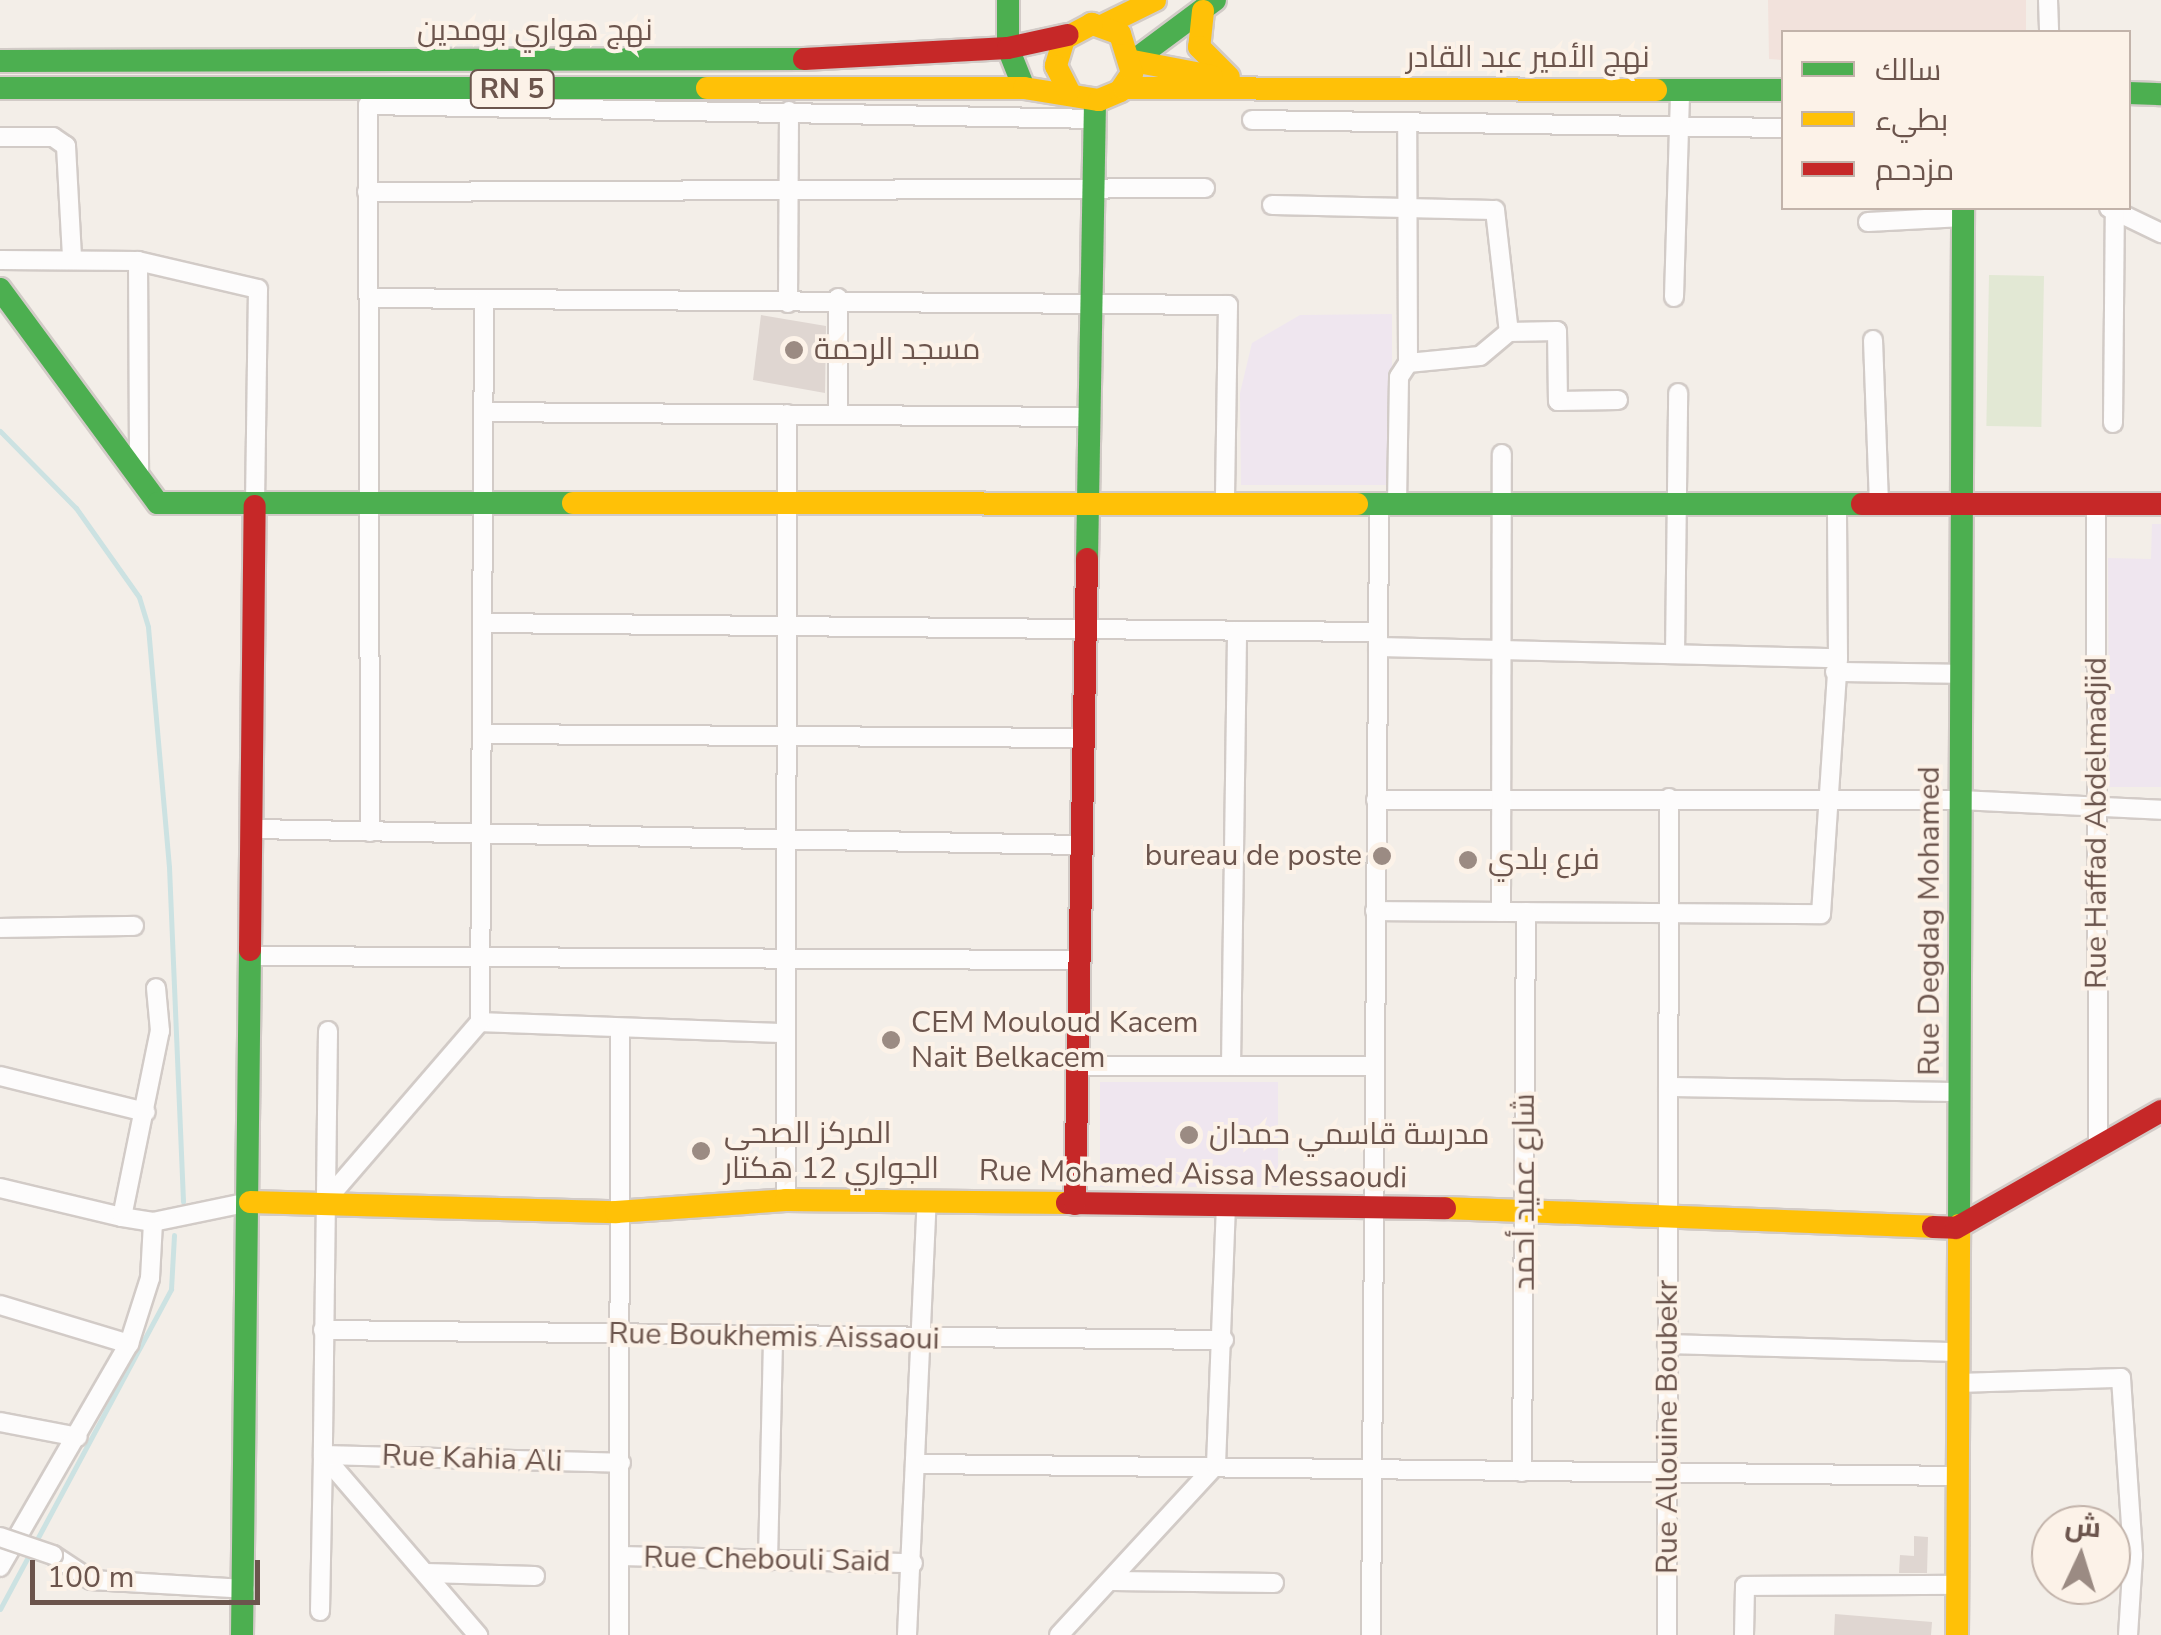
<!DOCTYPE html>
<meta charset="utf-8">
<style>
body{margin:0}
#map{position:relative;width:2161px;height:1635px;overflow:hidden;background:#f3eee8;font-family:"Nunito Sans",Cairo,sans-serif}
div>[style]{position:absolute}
.commercial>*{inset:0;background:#f2e2dc}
.education>*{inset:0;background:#efe6ef;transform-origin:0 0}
.green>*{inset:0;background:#e2e8d4;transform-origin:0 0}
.stream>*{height:5px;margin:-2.5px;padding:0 2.5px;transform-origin:2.5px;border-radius:2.5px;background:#cce2e2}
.building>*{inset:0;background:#dfd6d1}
.roads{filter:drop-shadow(2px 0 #d2cbc7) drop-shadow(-2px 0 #d2cbc7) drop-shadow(0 2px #d2cbc7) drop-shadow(0 -2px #d2cbc7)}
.street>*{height:18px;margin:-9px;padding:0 9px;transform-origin:9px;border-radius:9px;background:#fdfcfc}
.fast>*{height:22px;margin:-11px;padding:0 11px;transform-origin:11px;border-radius:11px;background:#4caf50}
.slow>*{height:22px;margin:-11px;padding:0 11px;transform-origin:11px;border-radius:11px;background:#ffc107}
.jam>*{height:22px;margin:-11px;padding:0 11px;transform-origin:11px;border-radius:11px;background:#c62828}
.bridges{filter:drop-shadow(2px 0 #d2cbc7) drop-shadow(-2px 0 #d2cbc7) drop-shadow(0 2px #d2cbc7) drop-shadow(0 -2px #d2cbc7)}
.street-bridge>*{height:18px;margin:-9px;padding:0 9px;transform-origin:9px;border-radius:9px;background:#fdfcfc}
.dots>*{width:28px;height:28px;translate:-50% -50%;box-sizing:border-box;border:5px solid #fcf2e8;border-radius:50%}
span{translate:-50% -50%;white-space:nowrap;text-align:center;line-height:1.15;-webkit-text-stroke:8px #fcf2e8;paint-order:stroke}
.shield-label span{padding:2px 8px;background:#fcf2e8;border:2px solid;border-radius:8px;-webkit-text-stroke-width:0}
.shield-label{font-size:28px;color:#6c554d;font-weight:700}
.street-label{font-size:30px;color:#6c554d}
.poi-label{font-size:30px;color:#6c554d}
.left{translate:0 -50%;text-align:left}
.right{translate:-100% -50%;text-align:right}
.legend{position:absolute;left:1781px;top:30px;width:350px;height:180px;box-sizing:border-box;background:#fcf2e8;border:2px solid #c2b3aa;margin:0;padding:12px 18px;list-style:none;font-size:30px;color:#6c554d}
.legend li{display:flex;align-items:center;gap:20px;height:50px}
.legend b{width:50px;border:2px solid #c2b3aa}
.north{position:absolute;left:2031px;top:1505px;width:100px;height:100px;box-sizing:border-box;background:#fcf2e8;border:2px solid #c2b3aa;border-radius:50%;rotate:4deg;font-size:28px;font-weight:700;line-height:40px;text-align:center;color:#6c554d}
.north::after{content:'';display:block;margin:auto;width:35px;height:45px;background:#9b8b83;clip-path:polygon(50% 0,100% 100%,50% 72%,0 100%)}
.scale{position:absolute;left:30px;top:1560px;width:230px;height:45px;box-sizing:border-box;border:5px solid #6c554d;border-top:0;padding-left:12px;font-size:30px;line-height:35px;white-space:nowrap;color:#6c554d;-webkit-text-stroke:8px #fcf2e8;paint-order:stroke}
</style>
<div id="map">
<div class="commercial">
<div style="clip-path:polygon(1768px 0,2026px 0,2026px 32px,1784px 32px,1783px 60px,1769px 59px)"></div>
</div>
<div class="education">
<div style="clip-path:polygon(1392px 314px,1392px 485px,1241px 485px,1240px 393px,1252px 343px,1300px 315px)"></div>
<div style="clip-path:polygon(2152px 524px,2161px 524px,2161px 787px,2109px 787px,2108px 558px,2151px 559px)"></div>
<div style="left:1278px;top:1082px;width:105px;height:178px;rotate:90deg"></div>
</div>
<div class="green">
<div style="left:1989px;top:275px;width:55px;height:151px;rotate:1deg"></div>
</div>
<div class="stream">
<div style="left:0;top:431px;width:108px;rotate:45.4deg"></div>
<div style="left:76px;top:508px;width:109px;rotate:54.7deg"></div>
<div style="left:139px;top:597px;width:31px;rotate:73deg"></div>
<div style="left:148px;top:627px;width:241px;rotate:85deg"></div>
<div style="left:169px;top:867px;width:335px;rotate:87.6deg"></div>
<div style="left:35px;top:1543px;width:288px;rotate:-61.8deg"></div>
<div style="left:171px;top:1289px;width:54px;rotate:-86.8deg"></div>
<div style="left:0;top:1609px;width:64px;rotate:-61.8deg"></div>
</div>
<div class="building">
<div style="clip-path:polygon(761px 315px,826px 326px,825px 393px,753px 380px)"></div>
<div style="clip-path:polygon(1914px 1536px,1928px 1537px,1927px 1573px,1899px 1573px,1900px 1555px,1914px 1556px)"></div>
<div style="clip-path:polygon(1835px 1614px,1932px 1622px,1931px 1635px,1834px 1635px)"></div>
</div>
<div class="roads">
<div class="street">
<div style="left:2048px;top:0;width:32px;rotate:88deg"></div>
<div style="left:1252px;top:120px;width:532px;rotate:0.86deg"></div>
<div style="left:0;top:137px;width:53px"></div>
<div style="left:53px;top:137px;width:16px;rotate:35deg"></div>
<div style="left:66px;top:146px;width:112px;rotate:86.9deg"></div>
<div style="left:367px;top:192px;width:838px;rotate:-0.27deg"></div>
<div style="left:1272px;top:205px;width:223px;rotate:1.3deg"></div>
<div style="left:1495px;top:210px;width:123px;rotate:83.5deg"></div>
<div style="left:2109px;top:208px;width:58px;rotate:25.7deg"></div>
<div style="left:1868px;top:222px;width:95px;rotate:-3deg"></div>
<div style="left:0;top:260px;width:138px;rotate:0.4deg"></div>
<div style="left:138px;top:261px;width:123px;rotate:13.1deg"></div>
<div style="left:258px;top:289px;width:217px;rotate:90.8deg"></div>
<div style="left:138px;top:261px;width:214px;rotate:89.7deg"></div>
<div style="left:1674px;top:297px;width:207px;rotate:-88.3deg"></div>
<div style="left:372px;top:298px;width:856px;rotate:0.47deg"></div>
<div style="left:1228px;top:305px;width:199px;rotate:90.9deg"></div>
<div style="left:838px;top:298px;width:117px;rotate:90deg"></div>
<div style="left:788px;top:303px;width:192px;rotate:-89.7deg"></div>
<div style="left:1873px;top:340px;width:164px;rotate:87.9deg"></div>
<div style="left:1408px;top:363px;width:72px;rotate:-5.6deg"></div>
<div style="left:1480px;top:356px;width:38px;rotate:-40deg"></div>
<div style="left:1509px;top:332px;width:48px;rotate:-1.2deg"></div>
<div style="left:1557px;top:331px;width:70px;rotate:89.2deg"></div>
<div style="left:1558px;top:401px;width:60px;rotate:-1deg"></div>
<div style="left:484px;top:412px;width:603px;rotate:0.48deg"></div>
<div style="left:2113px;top:423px;width:212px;rotate:-89.5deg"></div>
<div style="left:2096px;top:504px;width:638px;rotate:89.82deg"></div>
<div style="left:1397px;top:505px;width:128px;rotate:-89.1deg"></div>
<div style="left:1399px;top:377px;width:17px;rotate:-57deg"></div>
<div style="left:1408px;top:363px;width:241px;rotate:-90.2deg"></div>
<div style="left:483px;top:623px;width:895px;rotate:0.58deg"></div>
<div style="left:1378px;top:647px;width:460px;rotate:1.4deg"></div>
<div style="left:1675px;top:654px;width:261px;rotate:-89.3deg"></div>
<div style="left:1835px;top:672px;width:126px;rotate:0.9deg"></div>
<div style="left:483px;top:734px;width:598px;rotate:0.38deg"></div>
<div style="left:1376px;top:800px;width:584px"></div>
<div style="left:1960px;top:800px;width:201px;rotate:2.8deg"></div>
<div style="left:253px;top:829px;width:827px;rotate:1.11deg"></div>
<div style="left:370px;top:832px;width:727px;rotate:-90.16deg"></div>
<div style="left:368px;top:105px;width:727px;rotate:1.1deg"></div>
<div style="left:1375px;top:911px;width:446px;rotate:0.4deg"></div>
<div style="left:1821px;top:914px;width:257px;rotate:-86.2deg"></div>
<div style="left:1838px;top:658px;width:154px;rotate:-90.4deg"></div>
<div style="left:1501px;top:912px;width:458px;rotate:-89.9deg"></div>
<div style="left:0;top:928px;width:134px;rotate:-0.9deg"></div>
<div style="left:251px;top:956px;width:828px;rotate:0.28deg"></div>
<div style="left:480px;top:1022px;width:305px;rotate:2.1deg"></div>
<div style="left:328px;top:1031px;width:424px;rotate:90.7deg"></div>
<div style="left:323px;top:1455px;width:238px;rotate:49.3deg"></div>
<div style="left:1077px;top:1066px;width:297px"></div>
<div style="left:1231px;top:1066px;width:435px;rotate:-89.2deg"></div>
<div style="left:0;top:1076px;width:150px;rotate:13.9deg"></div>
<div style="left:1668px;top:1087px;width:290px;rotate:1deg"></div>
<div style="left:0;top:1188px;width:125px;rotate:13.4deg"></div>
<div style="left:786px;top:1200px;width:786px;rotate:-89.93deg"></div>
<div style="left:322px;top:1205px;width:242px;rotate:-49.2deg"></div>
<div style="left:480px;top:1022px;width:722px;rotate:-89.68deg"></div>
<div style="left:153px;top:1222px;width:99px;rotate:-11.7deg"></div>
<div style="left:0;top:1305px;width:135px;rotate:16.8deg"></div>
<div style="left:323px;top:1330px;width:901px;rotate:0.64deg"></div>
<div style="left:1667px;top:1344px;width:291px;rotate:1.6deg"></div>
<div style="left:1959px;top:1383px;width:162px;rotate:-1.8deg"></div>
<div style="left:2121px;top:1378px;width:178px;rotate:86.1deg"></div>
<div style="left:2133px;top:1556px;width:79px;rotate:93.6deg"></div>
<div style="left:0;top:1422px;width:79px;rotate:10.9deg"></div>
<div style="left:921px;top:1464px;width:1038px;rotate:0.66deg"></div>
<div style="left:1522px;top:1472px;width:560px;rotate:-89.59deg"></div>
<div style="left:53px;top:1555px;width:45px;rotate:33.3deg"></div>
<div style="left:91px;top:1580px;width:154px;rotate:3.3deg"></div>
<div style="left:621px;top:1556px;width:292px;rotate:1.4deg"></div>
<div style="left:768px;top:1561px;width:226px;rotate:-88.7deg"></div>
<div style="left:0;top:1567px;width:258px;rotate:-60deg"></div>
<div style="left:129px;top:1344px;width:69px;rotate:-72.3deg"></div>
<div style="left:150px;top:1278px;width:56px;rotate:-86.9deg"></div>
<div style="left:153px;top:1222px;width:31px;rotate:-171deg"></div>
<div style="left:122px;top:1217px;width:190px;rotate:-78.5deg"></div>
<div style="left:160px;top:1031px;width:43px;rotate:-95.3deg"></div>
<div style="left:426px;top:1573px;width:109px;rotate:1.6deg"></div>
<div style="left:1113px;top:1581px;width:161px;rotate:0.7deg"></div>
<div style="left:320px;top:1611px;width:156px;rotate:-88.9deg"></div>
<div style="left:323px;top:1455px;width:298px;rotate:1.5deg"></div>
<div style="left:619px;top:1635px;width:605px;rotate:-89.91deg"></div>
<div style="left:907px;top:1635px;width:433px;rotate:-87.4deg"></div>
<div style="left:1059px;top:1635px;width:231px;rotate:-47.3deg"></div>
<div style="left:1216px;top:1465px;width:259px;rotate:-87.8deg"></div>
<div style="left:1371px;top:1635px;width:1131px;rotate:-89.59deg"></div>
<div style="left:1667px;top:1635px;width:837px;rotate:-89.86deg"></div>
<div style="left:1744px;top:1635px;width:49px;rotate:-88.8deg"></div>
<div style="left:1745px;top:1586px;width:213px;rotate:-0.3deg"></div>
</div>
<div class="fast">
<div style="left:1008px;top:0;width:48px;rotate:90deg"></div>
<div style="left:1008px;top:48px;width:43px;rotate:68.2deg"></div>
<div style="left:0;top:61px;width:804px;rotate:-0.14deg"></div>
<div style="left:1133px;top:61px;width:102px;rotate:-36.6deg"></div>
<div style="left:0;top:88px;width:707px"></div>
<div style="left:1656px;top:90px;width:128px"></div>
<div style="left:2128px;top:93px;width:33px;rotate:2deg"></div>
<div style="left:0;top:289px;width:266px;rotate:53.6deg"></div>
<div style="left:158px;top:503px;width:415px"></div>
<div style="left:1357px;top:504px;width:505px"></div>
<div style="left:1087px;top:559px;width:458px;rotate:-89deg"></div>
<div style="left:1959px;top:1225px;width:1017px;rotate:-89.77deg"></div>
<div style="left:242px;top:1635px;width:685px;rotate:-89.33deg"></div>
</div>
<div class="slow">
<div style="left:1203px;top:11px;width:36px;rotate:96deg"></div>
<div style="left:1199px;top:47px;width:42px;rotate:45deg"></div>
<div style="left:1104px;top:25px;width:57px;rotate:-26.1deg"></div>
<div style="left:1133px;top:61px;width:80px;rotate:10.8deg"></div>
<div style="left:707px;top:88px;width:317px"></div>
<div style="left:1024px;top:88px;width:76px;rotate:9.1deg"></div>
<div style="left:1099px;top:100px;width:23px;rotate:-23deg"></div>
<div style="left:1120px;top:91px;width:22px;rotate:-56deg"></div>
<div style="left:1132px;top:73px;width:41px;rotate:-107.1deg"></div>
<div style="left:1120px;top:34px;width:30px;rotate:-160deg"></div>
<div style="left:1092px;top:24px;width:32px;rotate:152deg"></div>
<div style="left:1064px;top:39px;width:28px;rotate:107deg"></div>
<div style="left:1056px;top:66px;width:28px;rotate:63deg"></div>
<div style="left:1124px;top:88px;width:532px;rotate:0.22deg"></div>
<div style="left:573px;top:503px;width:784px;rotate:0.07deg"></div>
<div style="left:250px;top:1202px;width:366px;rotate:1.6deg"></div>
<div style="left:616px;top:1212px;width:170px;rotate:-4deg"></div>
<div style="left:786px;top:1200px;width:281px;rotate:0.6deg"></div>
<div style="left:1445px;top:1208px;width:488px;rotate:2.2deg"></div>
<div style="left:1957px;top:1635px;width:410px;rotate:-89.7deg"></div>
</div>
<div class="jam">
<div style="left:804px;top:59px;width:204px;rotate:-3.1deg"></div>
<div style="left:1008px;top:48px;width:61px;rotate:-12.2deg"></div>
<div style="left:1862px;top:504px;width:299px"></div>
<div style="left:250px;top:950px;width:444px;rotate:-89.4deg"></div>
<div style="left:1067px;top:1203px;width:378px;rotate:0.8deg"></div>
<div style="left:1075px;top:1204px;width:645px;rotate:-88.93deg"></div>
<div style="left:1933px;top:1227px;width:23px;rotate:2deg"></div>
<div style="left:1956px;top:1228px;width:236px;rotate:-29.7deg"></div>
</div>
</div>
<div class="bridges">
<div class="street-bridge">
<div style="left:0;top:1537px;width:56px;rotate:18.8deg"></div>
</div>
</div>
<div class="dots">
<div style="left:794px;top:350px;background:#9b8b83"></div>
<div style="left:1382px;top:856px;background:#9b8b83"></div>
<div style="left:1468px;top:860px;background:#9b8b83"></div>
<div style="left:891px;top:1040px;background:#9b8b83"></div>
<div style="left:1189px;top:1135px;background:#9b8b83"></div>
<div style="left:701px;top:1151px;background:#9b8b83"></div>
</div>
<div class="shield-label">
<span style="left:512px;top:89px">RN 5</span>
</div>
<div class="street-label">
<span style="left:535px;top:31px">نهج هواري بومدين</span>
<span style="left:1528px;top:58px">نهج الأمير عبد القادر</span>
<span style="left:2097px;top:823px;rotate:-90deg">Rue Haffad Abdelmadjid</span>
<span style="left:1930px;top:921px;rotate:-90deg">Rue Degdag Mohamed</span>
<span style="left:1193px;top:1175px;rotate:1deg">Rue Mohamed Aissa Messaoudi</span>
<span style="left:1525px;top:1192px;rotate:-90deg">شارع عميد أحمد</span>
<span style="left:774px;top:1337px;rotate:1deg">Rue Boukhemis Aissaoui</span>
<span style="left:1668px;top:1427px;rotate:-90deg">Rue Allouine Boubekr</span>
<span style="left:472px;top:1459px;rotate:2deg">Rue Kahia Ali</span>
<span style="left:767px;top:1560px;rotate:1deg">Rue Chebouli Said</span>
</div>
<div class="poi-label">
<span class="left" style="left:814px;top:350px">مسجد الرحمة</span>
<span class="right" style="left:1362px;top:856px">bureau de poste</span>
<span class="left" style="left:1488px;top:860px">فرع بلدي</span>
<span class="left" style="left:911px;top:1040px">CEM Mouloud Kacem<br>Nait Belkacem</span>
<span class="left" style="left:724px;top:1151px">المركز الصحي<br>الجواري 12 هكتار</span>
<span class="left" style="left:1209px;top:1135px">مدرسة قاسمي حمدان</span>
</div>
<ul class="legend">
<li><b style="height:12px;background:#4caf50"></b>سالك</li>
<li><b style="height:12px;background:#ffc107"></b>بطيء</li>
<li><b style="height:12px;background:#c62828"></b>مزدحم</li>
</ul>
<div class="north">ش</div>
<div class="scale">100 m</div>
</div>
